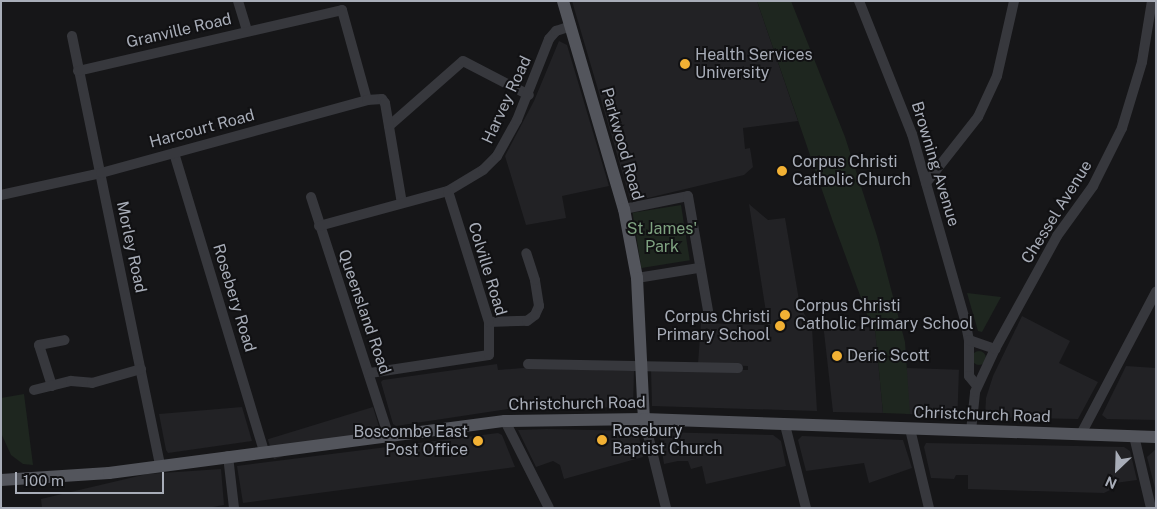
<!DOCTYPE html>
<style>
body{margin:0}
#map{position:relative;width:1157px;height:509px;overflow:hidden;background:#161618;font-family:"Public Sans",sans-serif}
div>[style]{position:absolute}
.built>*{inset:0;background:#222225;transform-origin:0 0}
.green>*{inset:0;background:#1e261f;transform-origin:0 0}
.round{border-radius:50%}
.minor>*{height:10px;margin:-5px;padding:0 5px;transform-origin:5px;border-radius:5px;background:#37383d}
.major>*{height:12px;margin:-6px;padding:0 6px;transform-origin:6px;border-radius:6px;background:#53555c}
.dots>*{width:14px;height:14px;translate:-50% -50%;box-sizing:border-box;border:2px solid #111113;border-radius:50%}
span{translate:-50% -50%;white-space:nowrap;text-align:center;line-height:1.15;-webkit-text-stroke:4px #111113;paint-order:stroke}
.street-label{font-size:16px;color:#a8adb8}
.poi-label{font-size:16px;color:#a8adb8}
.left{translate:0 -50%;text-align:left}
.right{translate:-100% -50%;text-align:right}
.park-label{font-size:16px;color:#7fa381}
.frame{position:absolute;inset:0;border:2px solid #a8adb8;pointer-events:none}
.north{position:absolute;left:1092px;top:444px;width:50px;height:50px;-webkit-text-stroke:4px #111113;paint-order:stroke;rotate:204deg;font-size:14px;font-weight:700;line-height:20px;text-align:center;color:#a8adb8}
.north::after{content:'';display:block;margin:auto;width:18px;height:22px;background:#a8adb8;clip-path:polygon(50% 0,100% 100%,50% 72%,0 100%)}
.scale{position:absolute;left:15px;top:472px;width:149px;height:22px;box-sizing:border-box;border:2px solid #a8adb8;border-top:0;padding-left:6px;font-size:15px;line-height:18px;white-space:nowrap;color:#a8adb8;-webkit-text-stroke:4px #111113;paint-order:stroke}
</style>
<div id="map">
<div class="built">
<div style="clip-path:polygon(572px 1px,757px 1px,798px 121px,743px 128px,745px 149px,750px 148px,753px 167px,744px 175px,631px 202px)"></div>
<div style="clip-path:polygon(559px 41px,567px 45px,609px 186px,562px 196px,566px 218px,526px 225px,505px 156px,534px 101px)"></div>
<div style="clip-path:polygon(749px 204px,768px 220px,785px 218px,800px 306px,812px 328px,817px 411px,652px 406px,651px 370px,748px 370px,748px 366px,698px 364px,701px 323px,768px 325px)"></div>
<div style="clip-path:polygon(1022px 316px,1070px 341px,1059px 363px,1098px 382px,1078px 419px,985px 417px,986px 398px,993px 376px)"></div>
<div style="clip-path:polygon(823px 323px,875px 328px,883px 413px,833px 412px)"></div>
<div style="clip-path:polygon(497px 364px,498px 370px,523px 368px,634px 371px,633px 407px,508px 409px,396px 426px,393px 424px,381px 382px,383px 380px)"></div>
<div style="clip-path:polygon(1126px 366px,1156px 368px,1156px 420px,1107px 419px,1102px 415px)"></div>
<div style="left:907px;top:368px;width:52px;height:46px;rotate:2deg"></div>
<div style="clip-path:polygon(242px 407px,252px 441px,168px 453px,166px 450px,159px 414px)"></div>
<div style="left:373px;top:407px;width:21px;height:110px;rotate:73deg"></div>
<div style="clip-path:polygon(547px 429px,638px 431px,643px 457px,564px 479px,560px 465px,553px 461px,536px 467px,518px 430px)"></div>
<div style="clip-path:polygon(659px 432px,773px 435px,781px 441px,786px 466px,706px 484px,702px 466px,691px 469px,688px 461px,678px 461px,664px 464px)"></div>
<div style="clip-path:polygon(498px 433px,502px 435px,515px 467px,243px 503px,237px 466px)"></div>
<div style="clip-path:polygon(802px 436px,903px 440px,912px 468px,869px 483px,864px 463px,806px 471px,798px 440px)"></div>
<div style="clip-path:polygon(926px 443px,1124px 447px,1130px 451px,1137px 480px,1115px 483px,1114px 488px,1104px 493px,968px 489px,968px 475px,956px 475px,954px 479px,931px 478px,924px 447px)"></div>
<div style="clip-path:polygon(1156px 449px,1156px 492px,1147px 457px)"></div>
<div style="clip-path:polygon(221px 469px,224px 505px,207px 508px,42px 508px,41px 499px,147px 474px)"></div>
</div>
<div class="green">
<div style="clip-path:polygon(757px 1px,791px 1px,845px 137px,877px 236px,905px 342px,910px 414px,883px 413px,875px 329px,872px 328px,832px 219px)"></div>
<div style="left:681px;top:205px;width:56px;height:49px;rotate:81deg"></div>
<div style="clip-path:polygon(967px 293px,1001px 297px,982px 332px,978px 331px)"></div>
<div class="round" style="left:972px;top:351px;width:14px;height:14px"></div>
<div style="clip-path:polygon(24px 394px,33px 465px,23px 464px,11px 455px,1px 433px,1px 398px)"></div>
</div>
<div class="minor">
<div style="left:238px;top:1px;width:30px;rotate:73deg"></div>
<div style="left:859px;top:1px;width:143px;rotate:68.3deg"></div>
<div style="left:912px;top:134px;width:193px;rotate:74.1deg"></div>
<div style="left:965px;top:320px;width:20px;rotate:79deg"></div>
<div style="left:969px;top:340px;width:36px;rotate:90deg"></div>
<div style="left:969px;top:376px;width:13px;rotate:51deg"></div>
<div style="left:72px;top:36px;width:437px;rotate:78.4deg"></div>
<div style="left:78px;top:71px;width:271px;rotate:-13deg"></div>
<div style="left:342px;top:10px;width:93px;rotate:74.5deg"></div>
<div style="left:389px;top:126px;width:98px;rotate:-41.3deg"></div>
<div style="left:463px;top:61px;width:74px;rotate:27.3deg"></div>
<div style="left:174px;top:153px;width:312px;rotate:73.2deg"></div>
<div style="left:926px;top:183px;width:84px;rotate:-51.8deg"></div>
<div style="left:978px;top:117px;width:45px;rotate:-65.1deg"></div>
<div style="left:997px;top:76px;width:77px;rotate:-77.2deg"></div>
<div style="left:1px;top:195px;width:102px;rotate:-12.4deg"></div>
<div style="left:101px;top:173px;width:276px;rotate:-15.3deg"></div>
<div style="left:367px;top:100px;width:15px;rotate:-4deg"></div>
<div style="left:382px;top:99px;width:5px;rotate:53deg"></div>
<div style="left:385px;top:103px;width:101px;rotate:80.4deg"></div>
<div style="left:311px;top:197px;width:252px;rotate:72deg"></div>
<div style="left:624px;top:209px;width:65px;rotate:-11.5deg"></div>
<div style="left:688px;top:196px;width:117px;rotate:80.1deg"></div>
<div style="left:319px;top:226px;width:134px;rotate:-15.2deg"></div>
<div style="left:448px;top:191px;width:41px;rotate:-31deg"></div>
<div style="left:483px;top:170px;width:20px;rotate:-45deg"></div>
<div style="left:497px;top:156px;width:41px;rotate:-60.9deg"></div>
<div style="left:517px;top:120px;width:87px;rotate:-68.4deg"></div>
<div style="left:549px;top:39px;width:11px;rotate:-49deg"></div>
<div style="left:556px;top:31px;width:16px;rotate:-18deg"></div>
<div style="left:637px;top:278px;width:63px;rotate:-9.2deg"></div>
<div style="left:489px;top:322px;width:38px;rotate:-2deg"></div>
<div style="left:527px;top:321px;width:10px;rotate:-37deg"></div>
<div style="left:535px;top:315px;width:10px;rotate:-66deg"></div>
<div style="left:539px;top:306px;width:26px;rotate:-99deg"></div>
<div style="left:535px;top:280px;width:28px;rotate:-108deg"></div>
<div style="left:969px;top:340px;width:28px;rotate:19deg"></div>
<div style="left:528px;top:364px;width:210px;rotate:1.1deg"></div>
<div style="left:370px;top:373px;width:120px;rotate:-8.6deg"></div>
<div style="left:489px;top:355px;width:33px;rotate:-90deg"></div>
<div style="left:489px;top:322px;width:137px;rotate:-107.4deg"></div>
<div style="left:52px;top:386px;width:43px;rotate:-107.6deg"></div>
<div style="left:39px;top:345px;width:26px;rotate:-11deg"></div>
<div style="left:34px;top:390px;width:38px;rotate:-14deg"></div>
<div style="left:71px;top:381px;width:21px;rotate:5deg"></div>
<div style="left:92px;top:383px;width:51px;rotate:-15.9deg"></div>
<div style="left:644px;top:419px;width:92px;rotate:76.1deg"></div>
<div style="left:505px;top:421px;width:97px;rotate:63.2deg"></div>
<div style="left:785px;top:425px;width:86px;rotate:75.8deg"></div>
<div style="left:910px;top:429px;width:81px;rotate:76.5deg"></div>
<div style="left:971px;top:431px;width:39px;rotate:-84deg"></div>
<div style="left:975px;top:392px;width:47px;rotate:-65.1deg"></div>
<div style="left:995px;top:349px;width:129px;rotate:-61.2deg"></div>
<div style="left:1057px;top:236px;width:62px;rotate:-54.2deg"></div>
<div style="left:1093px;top:186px;width:65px;rotate:-63.4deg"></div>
<div style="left:1122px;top:128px;width:69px;rotate:-73.1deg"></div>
<div style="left:1142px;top:62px;width:62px;rotate:-80.7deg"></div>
<div style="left:1081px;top:434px;width:161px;rotate:-62.2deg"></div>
<div style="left:1134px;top:436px;width:74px;rotate:76.7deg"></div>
<div style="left:228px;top:456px;width:52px;rotate:83.4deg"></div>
</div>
<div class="major">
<div style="left:563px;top:1px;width:217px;rotate:73.7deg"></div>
<div style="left:624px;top:209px;width:70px;rotate:79.3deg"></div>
<div style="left:637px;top:278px;width:141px;rotate:87.2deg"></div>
<div style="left:1px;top:480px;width:108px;rotate:-3.7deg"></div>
<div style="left:109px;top:473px;width:399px;rotate:-7.5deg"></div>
<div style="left:505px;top:421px;width:139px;rotate:-0.8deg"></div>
<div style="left:644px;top:419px;width:512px;rotate:2.01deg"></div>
</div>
<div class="dots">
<div style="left:685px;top:64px;background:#f2b134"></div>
<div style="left:782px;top:171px;background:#f2b134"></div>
<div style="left:785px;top:315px;background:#f2b134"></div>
<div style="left:780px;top:326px;background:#f2b134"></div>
<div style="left:837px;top:356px;background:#f2b134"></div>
<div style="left:602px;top:440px;background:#f2b134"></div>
<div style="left:478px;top:441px;background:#f2b134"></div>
</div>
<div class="street-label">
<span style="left:179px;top:31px;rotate:-13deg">Granville Road</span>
<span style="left:507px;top:100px;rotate:-65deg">Harvey Road</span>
<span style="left:202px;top:129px;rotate:-15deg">Harcourt Road</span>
<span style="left:622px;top:144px;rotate:74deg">Parkwood Road</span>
<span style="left:935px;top:164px;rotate:73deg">Browning Avenue</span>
<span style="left:1057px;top:212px;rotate:-58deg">Chessel Avenue</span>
<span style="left:131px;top:247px;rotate:78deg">Morley Road</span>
<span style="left:487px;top:269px;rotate:73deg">Colville Road</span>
<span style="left:234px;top:298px;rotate:73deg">Rosebery Road</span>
<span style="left:364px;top:312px;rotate:71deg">Queensland Road</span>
<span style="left:577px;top:404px;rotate:-1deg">Christchurch Road</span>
<span style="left:982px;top:415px;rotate:2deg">Christchurch Road</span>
</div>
<div class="poi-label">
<span class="left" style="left:695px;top:64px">Health Services<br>University</span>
<span class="left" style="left:792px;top:171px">Corpus Christi<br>Catholic Church</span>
<span class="left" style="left:795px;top:315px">Corpus Christi<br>Catholic Primary School</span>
<span class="right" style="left:770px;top:326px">Corpus Christi<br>Primary School</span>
<span class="left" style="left:847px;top:356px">Deric Scott</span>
<span class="left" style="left:612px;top:440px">Rosebury<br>Baptist Church</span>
<span class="right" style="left:468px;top:441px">Boscombe East<br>Post Office</span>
</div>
<div class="park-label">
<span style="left:662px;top:238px">St James'<br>Park</span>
</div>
<div class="frame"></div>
<div class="north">N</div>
<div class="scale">100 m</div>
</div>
